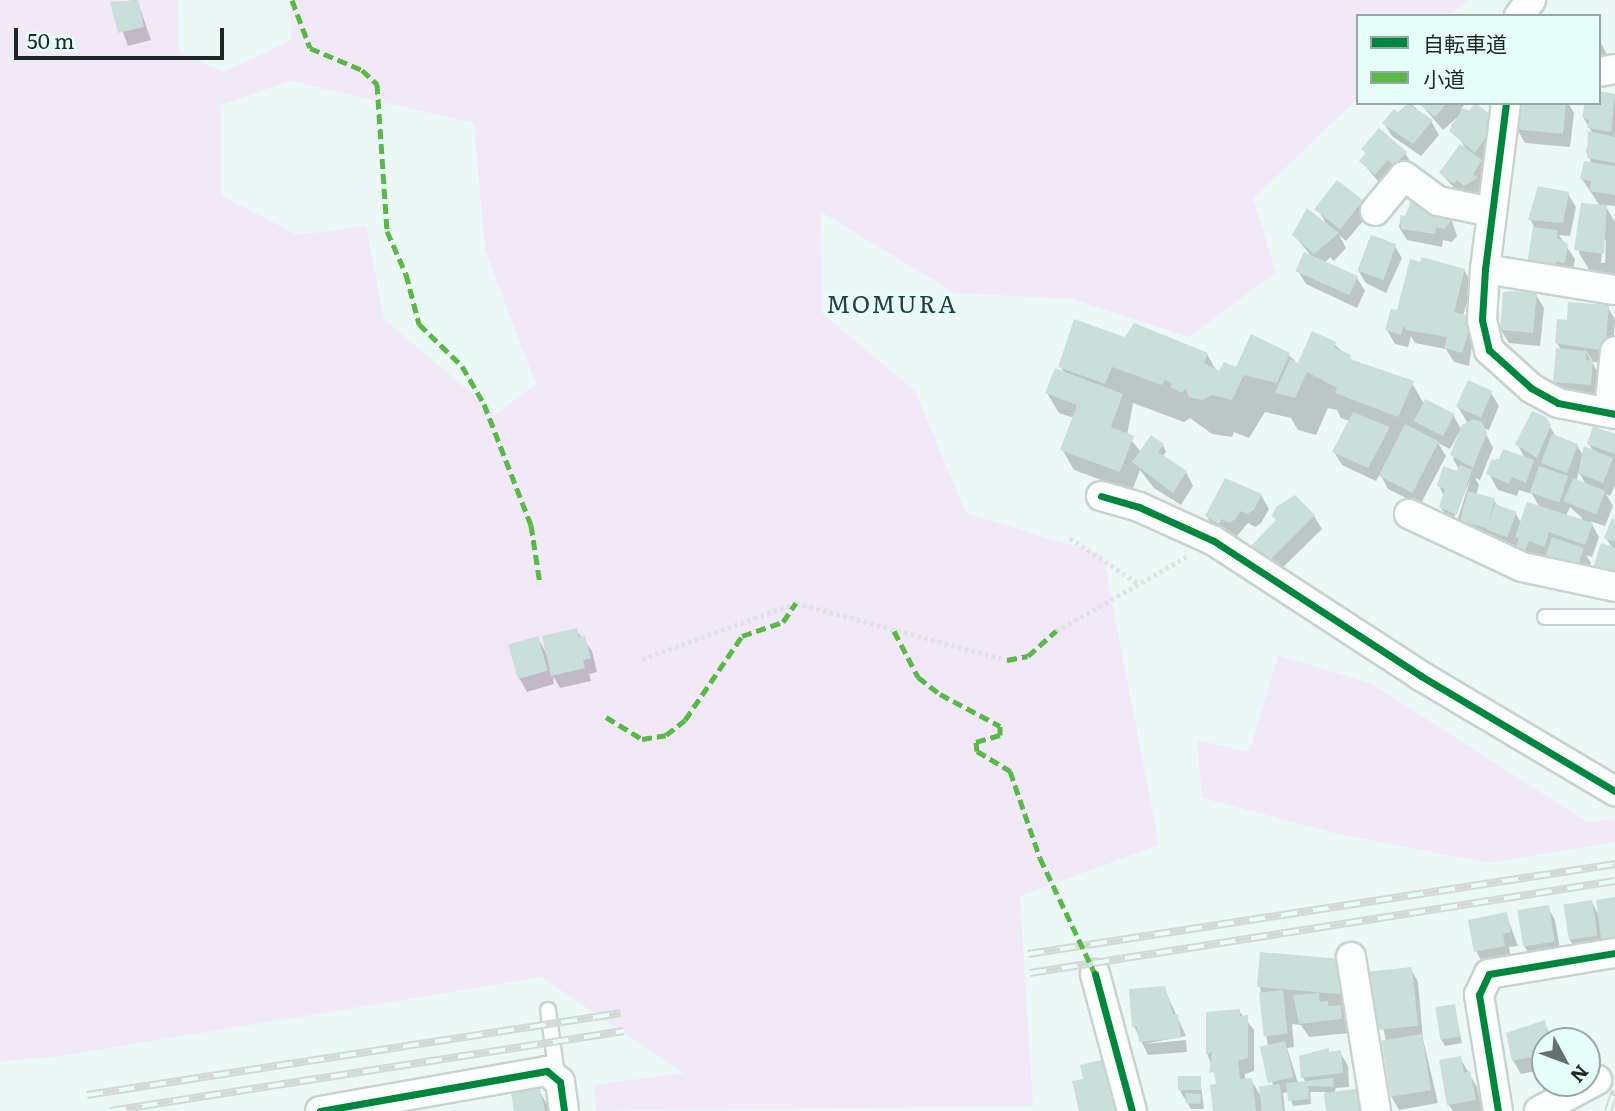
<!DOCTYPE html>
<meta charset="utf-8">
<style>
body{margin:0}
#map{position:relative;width:1615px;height:1111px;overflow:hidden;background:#ecf8f5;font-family:Literata,"Noto Sans JP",serif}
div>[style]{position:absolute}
.green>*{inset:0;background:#f2e9f8}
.shadow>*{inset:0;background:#0003}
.building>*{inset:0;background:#c8dfda;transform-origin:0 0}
.path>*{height:4.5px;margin-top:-2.25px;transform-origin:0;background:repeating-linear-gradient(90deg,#dfe3e2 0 3.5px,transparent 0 7px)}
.roads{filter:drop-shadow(2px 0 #c8d3d0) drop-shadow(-2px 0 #c8d3d0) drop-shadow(0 2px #c8d3d0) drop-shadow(0 -2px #c8d3d0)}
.lane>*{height:14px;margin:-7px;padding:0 7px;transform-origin:7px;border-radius:7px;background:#fcfefe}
.street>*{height:28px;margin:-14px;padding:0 14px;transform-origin:14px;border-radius:14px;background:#fcfefe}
.rail>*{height:8px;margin-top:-4px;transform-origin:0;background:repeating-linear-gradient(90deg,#e6fef8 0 16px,#d4d9d7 0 32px);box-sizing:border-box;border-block:2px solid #d4d9d7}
.quiet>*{height:5px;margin-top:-2.5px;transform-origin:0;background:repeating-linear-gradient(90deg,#58b947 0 10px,transparent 0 15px)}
.cycleway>*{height:7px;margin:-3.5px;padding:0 3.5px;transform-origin:3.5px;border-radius:3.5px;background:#00873e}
span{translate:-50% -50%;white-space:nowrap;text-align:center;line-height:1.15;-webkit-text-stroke:6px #e6fef8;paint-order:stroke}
.neighbourhood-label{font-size:24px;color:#253e38;letter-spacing:2px}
.legend{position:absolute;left:1356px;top:14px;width:245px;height:91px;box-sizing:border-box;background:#e6fef8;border:2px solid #96a8a4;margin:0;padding:9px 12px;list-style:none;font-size:21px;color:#1d2825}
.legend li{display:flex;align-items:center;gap:14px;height:35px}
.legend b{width:35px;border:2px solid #96a8a4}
.north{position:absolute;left:1531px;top:1027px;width:70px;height:70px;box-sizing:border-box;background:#e6fef8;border:2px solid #96a8a4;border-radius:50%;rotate:131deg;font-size:19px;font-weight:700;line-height:28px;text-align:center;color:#1d2825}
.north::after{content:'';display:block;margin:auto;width:24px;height:32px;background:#65716e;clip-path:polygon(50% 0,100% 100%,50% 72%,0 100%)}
.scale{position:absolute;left:14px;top:28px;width:210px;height:32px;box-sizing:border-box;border:4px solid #1d2825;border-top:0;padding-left:9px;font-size:21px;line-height:24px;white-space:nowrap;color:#1d2825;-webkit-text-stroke:5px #e6fef8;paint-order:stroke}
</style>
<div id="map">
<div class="green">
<div style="clip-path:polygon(evenodd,0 0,178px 0,179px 52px,224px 72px,291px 40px,290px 0,1469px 0,1447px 16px,1358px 16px,1358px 98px,1253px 199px,1276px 272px,1189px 337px,1071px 299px,955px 293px,821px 212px,822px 313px,915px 391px,966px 513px,1103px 555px,1159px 845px,1020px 896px,1033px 1106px,596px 1111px,593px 1085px,684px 1073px,541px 977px,56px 1057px,0 1061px,0 0,290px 81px,474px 123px,485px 250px,536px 384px,496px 414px,384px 319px,366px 226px,297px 235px,221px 195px,221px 105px,290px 81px)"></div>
<div style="clip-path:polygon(1278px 655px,1372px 684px,1587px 822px,1615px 819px,1615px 842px,1488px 863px,1334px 833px,1202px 798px,1197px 740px,1249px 752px)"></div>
</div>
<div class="shadow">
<div style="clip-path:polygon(137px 0,151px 40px,128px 46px,112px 3px)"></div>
<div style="clip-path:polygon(1599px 39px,1608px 57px,1599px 62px)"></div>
<div style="clip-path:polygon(evenodd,1599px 93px,1615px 95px,1615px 206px,1605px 205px,1615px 222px,1615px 291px,1601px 290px,1579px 253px,1583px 205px,1600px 206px,1582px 179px,1592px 164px,1586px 151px,1593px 134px,1583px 117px,1599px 103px,1599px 93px,1603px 240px,1606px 240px,1605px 263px,1601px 263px,1603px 240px)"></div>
<div style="clip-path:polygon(1410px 103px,1431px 121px,1439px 135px,1421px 156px,1392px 136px,1384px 123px)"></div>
<div style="clip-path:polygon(1420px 103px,1466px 103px,1461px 109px,1489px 116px,1497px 130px,1493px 151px,1482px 164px,1488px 175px,1480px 196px,1462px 197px,1441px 173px,1460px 146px,1465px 147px,1451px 126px,1460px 115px,1443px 130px)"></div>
<div style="clip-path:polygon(1520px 103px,1568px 103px,1574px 113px,1570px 147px,1525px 143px,1517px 129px)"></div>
<div style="clip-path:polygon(1363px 149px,1405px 153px,1413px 166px,1383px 187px,1361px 161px,1366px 154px)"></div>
<div style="clip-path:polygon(1568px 194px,1576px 207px,1570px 236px,1559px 235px,1575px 259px,1572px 276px,1562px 282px,1530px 219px)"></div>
<div style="clip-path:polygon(1362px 201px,1369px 214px,1346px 241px,1339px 235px,1346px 248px,1334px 261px,1330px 257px,1325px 263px,1357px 278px,1365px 291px,1357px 308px,1306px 284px,1298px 271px,1312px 257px,1294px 235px,1327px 225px,1318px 210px)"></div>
<div style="clip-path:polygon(1450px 215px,1457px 236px,1452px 242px,1443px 240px,1442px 247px,1407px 240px,1399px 227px,1401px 217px)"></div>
<div style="clip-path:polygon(1380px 238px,1394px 245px,1402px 258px,1386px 293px,1366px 283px,1358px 270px,1369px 240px)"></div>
<div style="clip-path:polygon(1464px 270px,1472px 284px,1463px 316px,1474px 331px,1469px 366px,1454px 362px,1446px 349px,1415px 343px,1411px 336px,1408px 347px,1395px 344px,1387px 330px,1398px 312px)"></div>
<div style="clip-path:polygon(1536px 295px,1544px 308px,1540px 346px,1509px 343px,1501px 330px)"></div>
<div style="clip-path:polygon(1608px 307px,1615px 320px,1612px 364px,1593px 362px,1581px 343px,1600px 376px,1598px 398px,1562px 395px,1555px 382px,1561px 350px,1557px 343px,1568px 322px)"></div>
<div style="clip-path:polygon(1125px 339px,1207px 354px,1217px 372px,1289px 355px,1299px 365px,1334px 344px,1354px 362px,1412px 383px,1424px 404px,1453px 415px,1461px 429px,1450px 449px,1438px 443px,1446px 456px,1420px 505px,1388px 489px,1380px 474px,1376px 481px,1342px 465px,1334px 452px,1352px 422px,1341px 418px,1337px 410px,1328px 408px,1316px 435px,1298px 430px,1291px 418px,1265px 412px,1249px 438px,1234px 432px,1232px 437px,1212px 434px,1190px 418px,1184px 422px,1133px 403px,1127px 435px,1141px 452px,1163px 445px,1166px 452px,1162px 457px,1186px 472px,1193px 486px,1181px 505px,1154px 488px,1140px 470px,1132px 491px,1074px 470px,1062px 449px,1074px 418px,1059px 413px,1047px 393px,1064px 373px,1060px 366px)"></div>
<div style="clip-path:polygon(evenodd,1491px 393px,1499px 406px,1489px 430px,1483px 428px,1493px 448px,1480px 480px,1475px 478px,1479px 485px,1476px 495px,1494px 500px,1498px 507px,1516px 514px,1521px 523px,1540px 508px,1532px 494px,1519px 490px,1517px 496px,1498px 490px,1490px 476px,1492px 461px,1525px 458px,1517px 444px,1545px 418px,1556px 437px,1577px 445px,1582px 454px,1585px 448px,1593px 451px,1589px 444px,1615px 436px,1615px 485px,1610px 496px,1606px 494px,1613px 506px,1605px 526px,1590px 521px,1599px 537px,1592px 557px,1586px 555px,1591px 563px,1583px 584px,1546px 557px,1536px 553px,1532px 564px,1526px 561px,1517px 546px,1516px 550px,1456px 524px,1471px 478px,1452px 522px,1440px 507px,1444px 496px,1439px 486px,1460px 471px,1453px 459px,1467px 422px,1458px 407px,1491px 393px,1579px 472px,1586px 485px,1576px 481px,1579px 472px,1491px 393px,1570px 507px,1582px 518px,1581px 521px,1566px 516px,1570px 507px)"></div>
<div style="clip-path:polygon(1261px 495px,1269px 509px,1261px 523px,1255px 527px,1248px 523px,1237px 536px,1230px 532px,1227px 537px,1214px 530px,1207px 516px)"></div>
<div style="clip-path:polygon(1314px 516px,1322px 529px,1275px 575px,1260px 561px,1277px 522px)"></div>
<div style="clip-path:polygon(1615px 521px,1615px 589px,1613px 549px,1606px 538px)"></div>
<div style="clip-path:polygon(576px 630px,592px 651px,597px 672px,589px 674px,591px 681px,560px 688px,553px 676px,554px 684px,527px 692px,519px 678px,538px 638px,547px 655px)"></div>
<div style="clip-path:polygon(1615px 898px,1604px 949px,1578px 953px,1570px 940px,1565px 906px,1592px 902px,1600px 918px)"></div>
<div style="clip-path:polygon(1548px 907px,1555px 920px,1561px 955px,1533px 961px,1525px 947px)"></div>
<div style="clip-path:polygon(1506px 914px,1518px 946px,1509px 947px,1511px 959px,1483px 964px,1476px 951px)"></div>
<div style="clip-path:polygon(1343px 960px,1349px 1033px,1309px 1037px,1301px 1025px,1292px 1024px,1294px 1047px,1287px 1048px,1298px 1083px,1306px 1083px,1303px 1077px,1312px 1052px,1340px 1052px,1348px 1066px,1349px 1087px,1336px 1088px,1329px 1111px,1326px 1092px,1310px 1092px,1311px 1104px,1293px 1106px,1288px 1092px,1283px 1093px,1285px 1111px,1215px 1111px,1218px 1084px,1207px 1053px,1239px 1011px,1254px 1030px,1254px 1071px,1245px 1074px,1245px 1080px,1251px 1080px,1262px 1098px,1273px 1087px,1260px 986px)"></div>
<div style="clip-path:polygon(1411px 969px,1418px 982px,1423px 1039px,1438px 1103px,1399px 1110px,1391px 1096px,1386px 1041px,1372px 975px)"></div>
<div style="clip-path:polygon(1164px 988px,1186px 1036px,1144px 1044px,1186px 1040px,1187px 1052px,1148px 1055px,1134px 1026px)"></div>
<div style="clip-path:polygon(1454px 1006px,1462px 1043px,1445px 1046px,1441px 1039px)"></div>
<div style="clip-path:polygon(1544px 1022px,1553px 1041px,1545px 1041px,1545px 1069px,1521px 1074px,1513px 1060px)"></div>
<div style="clip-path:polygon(1460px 1058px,1477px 1087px,1482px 1111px,1453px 1111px,1449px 1105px,1441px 1061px)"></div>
<div style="clip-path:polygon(1200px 1078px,1204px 1109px,1191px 1109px,1180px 1091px)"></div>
<div style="clip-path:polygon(539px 1090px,551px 1111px,516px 1111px)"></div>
</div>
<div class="building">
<div style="clip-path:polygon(138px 0,144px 27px,118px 33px,110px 2px)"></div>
<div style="clip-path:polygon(1599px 91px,1615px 94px,1611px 132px,1587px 128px,1589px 120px,1582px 117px,1585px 103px,1599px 103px)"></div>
<div style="clip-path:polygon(1407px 103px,1433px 120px,1413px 144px,1382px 123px,1394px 109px,1399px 113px)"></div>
<div style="clip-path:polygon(1418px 103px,1447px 103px,1435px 117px)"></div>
<div style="clip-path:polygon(1475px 103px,1490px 114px,1486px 137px,1475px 153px,1449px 131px,1463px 108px,1469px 111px)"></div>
<div style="clip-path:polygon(1518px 103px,1566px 103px,1563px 134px,1515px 129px)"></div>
<div style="clip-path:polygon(1379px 128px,1407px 152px,1394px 166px,1388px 160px,1375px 175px,1359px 161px,1366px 153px,1361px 149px)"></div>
<div style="clip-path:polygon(1588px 131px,1615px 137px,1615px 163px,1587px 158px)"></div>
<div style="clip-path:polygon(1460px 144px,1482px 160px,1473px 174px,1478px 178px,1464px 186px,1457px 180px,1454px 184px,1439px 173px)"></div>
<div style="clip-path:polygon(1584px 161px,1615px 166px,1615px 195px,1589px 191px,1591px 181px,1580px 179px)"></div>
<div style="left:1337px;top:180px;width:33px;height:37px;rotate:38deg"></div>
<div style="clip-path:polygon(1538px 186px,1569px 192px,1563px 223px,1528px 220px)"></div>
<div style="clip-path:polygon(1411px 201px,1452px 214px,1450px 222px,1444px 229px,1436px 227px,1435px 234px,1401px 229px,1400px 215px,1405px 216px)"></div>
<div style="clip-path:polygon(1581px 203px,1607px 205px,1604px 254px,1574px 250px)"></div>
<div style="clip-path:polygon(1307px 208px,1339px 233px,1314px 254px,1292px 235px)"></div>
<div style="clip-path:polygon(1533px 227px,1558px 230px,1557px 238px,1568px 244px,1565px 263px,1556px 262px,1555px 269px,1527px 265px)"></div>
<div style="left:1371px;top:235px;width:27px;height:38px;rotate:20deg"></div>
<div style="left:1304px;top:252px;width:59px;height:21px;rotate:24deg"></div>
<div style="clip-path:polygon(1422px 257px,1465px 269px,1454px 312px,1468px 316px,1465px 325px,1470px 326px,1462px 353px,1444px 348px,1447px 337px,1406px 330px,1404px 325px,1401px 335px,1385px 330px,1391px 309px,1397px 310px,1410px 259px,1420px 262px)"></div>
<div style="clip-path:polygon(1513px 291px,1537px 293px,1533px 333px,1500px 330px,1503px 292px)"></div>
<div style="clip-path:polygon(1568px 302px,1609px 305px,1605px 351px,1555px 343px,1557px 319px,1567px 320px)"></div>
<div style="clip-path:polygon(1074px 319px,1125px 337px,1134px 323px,1208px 353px,1204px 363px,1219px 371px,1224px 362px,1236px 367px,1251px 334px,1290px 353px,1277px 383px,1244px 375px,1232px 400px,1212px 395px,1202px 400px,1189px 397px,1185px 389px,1182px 393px,1170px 387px,1172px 383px,1165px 380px,1162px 385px,1112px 367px,1105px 384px,1058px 367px)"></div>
<div style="clip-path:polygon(1312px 331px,1336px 342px,1334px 347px,1351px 355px,1350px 359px,1414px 381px,1398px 417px,1335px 393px,1337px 388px,1307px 372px,1295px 398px,1275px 393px,1290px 359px,1298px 363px)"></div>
<div style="clip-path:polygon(1556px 348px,1586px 351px,1586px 360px,1593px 361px,1591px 385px,1553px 382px)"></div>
<div style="clip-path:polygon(1055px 368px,1123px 394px,1111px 427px,1134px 436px,1120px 472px,1060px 450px,1077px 405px,1045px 393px)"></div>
<div style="left:1468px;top:380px;width:27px;height:29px;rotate:24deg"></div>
<div style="left:1425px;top:399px;width:33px;height:25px;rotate:27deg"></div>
<div style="clip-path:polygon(1532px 411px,1546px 417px,1551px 425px,1537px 458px,1515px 444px)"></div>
<div style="clip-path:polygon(1353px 412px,1390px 427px,1368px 468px,1332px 452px)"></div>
<div style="clip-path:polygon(1473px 419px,1482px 422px,1487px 433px,1473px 468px,1450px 455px,1462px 425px)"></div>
<div style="left:1405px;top:424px;width:38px;height:58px;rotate:27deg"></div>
<div style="clip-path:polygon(1593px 426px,1615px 434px,1615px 454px,1587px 444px)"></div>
<div style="left:1552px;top:434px;width:28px;height:31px;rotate:21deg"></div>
<div style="clip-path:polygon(1151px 435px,1164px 444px,1158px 452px,1187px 471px,1173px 493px,1132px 462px)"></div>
<div style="clip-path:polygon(1584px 446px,1613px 458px,1603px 483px,1578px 473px)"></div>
<div style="clip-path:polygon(1503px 449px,1534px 460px,1526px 483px,1512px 477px,1509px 484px,1486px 474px,1491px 460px,1499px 459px)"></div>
<div style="clip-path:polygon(1460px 465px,1472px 470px,1457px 515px,1439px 507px,1445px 489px,1437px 486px,1443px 466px,1457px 471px)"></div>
<div style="left:1539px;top:466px;width:31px;height:28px;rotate:19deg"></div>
<div style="clip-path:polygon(1225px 478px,1262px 494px,1254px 510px,1247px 514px,1240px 511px,1236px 519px,1229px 523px,1222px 519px,1219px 524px,1205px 516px)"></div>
<div style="left:1573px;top:478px;width:35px;height:25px;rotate:22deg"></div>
<div style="left:1468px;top:491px;width:28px;height:31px;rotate:15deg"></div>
<div style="clip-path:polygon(1295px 495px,1315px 515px,1267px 563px,1250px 547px,1276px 520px,1272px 516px,1276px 507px)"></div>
<div style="clip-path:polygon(1527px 502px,1593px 523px,1585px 545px,1549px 532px,1544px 547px,1529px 541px,1525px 551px,1516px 548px,1519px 538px,1515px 537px)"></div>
<div style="left:1495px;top:504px;width:23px;height:27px;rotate:20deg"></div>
<div style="clip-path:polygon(1612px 518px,1615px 519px,1615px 542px,1604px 538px)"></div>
<div style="left:1552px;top:537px;width:34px;height:25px;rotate:19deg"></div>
<div style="clip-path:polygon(1601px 543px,1615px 548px,1615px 579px,1592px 571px)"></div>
<div style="clip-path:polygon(577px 628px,579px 637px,585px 636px,591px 658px,583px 660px,585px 668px,551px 676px,542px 636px)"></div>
<div style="left:538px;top:636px;width:36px;height:31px;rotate:74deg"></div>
<div style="clip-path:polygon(1615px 897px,1615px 943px,1602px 946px,1596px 900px)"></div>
<div style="left:1592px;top:900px;width:36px;height:29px;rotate:81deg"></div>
<div style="left:1549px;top:905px;width:37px;height:32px;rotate:81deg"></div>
<div style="clip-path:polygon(1507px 912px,1511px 932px,1503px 934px,1505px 946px,1474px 952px,1468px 920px)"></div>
<div style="left:1260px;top:952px;width:84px;height:35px;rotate:5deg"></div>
<div style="left:1412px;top:967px;width:59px;height:43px;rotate:84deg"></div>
<div style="clip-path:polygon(1165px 986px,1173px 1014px,1178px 1014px,1181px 1038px,1139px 1042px,1137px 1026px,1132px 1027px,1129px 989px)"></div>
<div style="left:1283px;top:990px;width:44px;height:24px;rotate:84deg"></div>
<div style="clip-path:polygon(1319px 993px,1320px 1002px,1328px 1001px,1328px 1006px,1341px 1005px,1342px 1019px,1299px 1024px,1293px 995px)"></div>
<div style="left:1455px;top:1004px;width:33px;height:20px;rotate:81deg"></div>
<div style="clip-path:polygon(1240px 1009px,1240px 1016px,1248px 1015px,1248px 1058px,1238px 1061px,1240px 1079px,1252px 1078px,1256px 1111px,1213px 1111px,1210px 1085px,1216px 1084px,1214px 1072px,1209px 1073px,1212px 1052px,1206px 1054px,1206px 1012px)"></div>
<div style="clip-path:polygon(1545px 1020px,1549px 1041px,1545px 1041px,1545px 1054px,1512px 1061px,1506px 1033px)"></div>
<div style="left:1422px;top:1034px;width:57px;height:41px;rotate:81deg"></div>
<div style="left:1285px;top:1041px;width:37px;height:26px;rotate:77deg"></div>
<div style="clip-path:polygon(1329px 1048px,1329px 1052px,1341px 1050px,1343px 1073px,1301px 1078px,1299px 1056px)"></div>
<div style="clip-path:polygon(1461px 1056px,1464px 1073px,1470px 1071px,1476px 1100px,1447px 1105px,1439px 1060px)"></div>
<div style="clip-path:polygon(1105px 1059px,1118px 1111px,1079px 1111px,1072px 1081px,1083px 1079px,1080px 1065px)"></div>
<div style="left:1201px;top:1076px;width:14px;height:23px;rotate:90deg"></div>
<div style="clip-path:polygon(1333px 1078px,1334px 1087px,1308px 1086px,1309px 1099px,1288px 1101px,1286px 1083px)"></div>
<div style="left:1280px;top:1084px;width:27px;height:21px;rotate:84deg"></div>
<div style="clip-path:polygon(1362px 1088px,1365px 1111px,1326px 1111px,1324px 1093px)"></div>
<div style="clip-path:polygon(540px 1089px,545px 1111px,514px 1111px,511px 1093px)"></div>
<div style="left:1186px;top:1093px;width:15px;height:10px;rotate:4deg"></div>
</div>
<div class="path">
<div style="left:1070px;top:538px;width:83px;rotate:33.7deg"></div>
<div style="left:1056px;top:631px;width:150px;rotate:-29.6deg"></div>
<div style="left:642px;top:659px;width:164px;rotate:-20deg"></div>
<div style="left:796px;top:603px;width:219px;rotate:15.1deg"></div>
</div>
<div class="roads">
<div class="lane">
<div style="left:1545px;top:617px;width:70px"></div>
<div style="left:548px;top:1010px;width:67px;rotate:82.2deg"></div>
</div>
<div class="street">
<div style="left:1519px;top:16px;width:20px;rotate:-53deg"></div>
<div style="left:1599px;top:72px;width:16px;rotate:-11deg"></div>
<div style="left:1506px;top:103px;width:167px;rotate:97.2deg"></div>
<div style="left:1485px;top:269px;width:51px;rotate:93.4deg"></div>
<div style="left:1482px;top:320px;width:31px;rotate:77deg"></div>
<div style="left:1489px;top:350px;width:57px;rotate:42.1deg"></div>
<div style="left:1531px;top:388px;width:31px;rotate:29deg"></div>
<div style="left:1558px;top:403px;width:58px;rotate:10.9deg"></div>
<div style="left:1375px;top:211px;width:45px;rotate:-50.4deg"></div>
<div style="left:1404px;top:176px;width:42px;rotate:36.3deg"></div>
<div style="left:1438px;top:201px;width:55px;rotate:11.5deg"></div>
<div style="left:1485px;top:269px;width:132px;rotate:9.2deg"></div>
<div style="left:1609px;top:411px;width:60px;rotate:-84.3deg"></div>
<div style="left:1101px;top:496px;width:40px;rotate:16deg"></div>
<div style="left:1139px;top:507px;width:82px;rotate:24.4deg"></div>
<div style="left:1214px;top:541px;width:247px;rotate:33.1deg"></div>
<div style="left:1421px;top:676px;width:226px;rotate:30.7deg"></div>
<div style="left:1409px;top:514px;width:125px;rotate:25.1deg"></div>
<div style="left:1522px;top:567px;width:95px;rotate:12.1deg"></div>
<div style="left:1351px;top:957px;width:156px;rotate:80.8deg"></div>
<div style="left:1095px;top:974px;width:142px;rotate:74.9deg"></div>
<div style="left:320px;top:1111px;width:230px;rotate:-10deg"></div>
<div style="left:547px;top:1071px;width:17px;rotate:40deg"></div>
<div style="left:560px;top:1082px;width:29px;rotate:82deg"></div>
<div style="left:1498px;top:1111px;width:118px;rotate:-99.3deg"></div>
<div style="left:1479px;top:995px;width:23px;rotate:-65deg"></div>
<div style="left:1489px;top:974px;width:128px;rotate:-9.5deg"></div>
<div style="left:1539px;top:1111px;width:66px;rotate:-28.1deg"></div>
</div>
</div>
<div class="rail">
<div style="left:1028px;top:954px;width:594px;rotate:-8.72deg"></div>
<div style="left:1030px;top:973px;width:592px;rotate:-8.94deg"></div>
<div style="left:87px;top:1095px;width:540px;rotate:-8.73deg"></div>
<div style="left:110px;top:1111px;width:520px;rotate:-8.85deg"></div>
<div style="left:1608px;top:1111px;width:21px;rotate:-71deg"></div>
</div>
<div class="quiet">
<div style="left:292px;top:0;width:51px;rotate:69.4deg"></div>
<div style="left:310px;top:48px;width:56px;rotate:22.9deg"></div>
<div style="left:362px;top:70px;width:21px;rotate:43deg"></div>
<div style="left:377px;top:84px;width:147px;rotate:86.1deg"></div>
<div style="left:387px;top:231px;width:47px;rotate:66.2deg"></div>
<div style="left:406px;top:274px;width:52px;rotate:75.4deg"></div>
<div style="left:419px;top:324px;width:60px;rotate:44.3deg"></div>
<div style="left:462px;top:366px;width:44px;rotate:59.9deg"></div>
<div style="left:484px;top:404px;width:130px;rotate:68.8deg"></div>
<div style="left:531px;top:525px;width:60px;rotate:81.3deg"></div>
<div style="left:894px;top:631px;width:52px;rotate:62.4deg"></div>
<div style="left:918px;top:677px;width:28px;rotate:38deg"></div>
<div style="left:940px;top:694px;width:68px;rotate:28.1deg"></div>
<div style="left:1000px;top:726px;width:9px;rotate:90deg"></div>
<div style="left:1000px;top:735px;width:25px;rotate:164deg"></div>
<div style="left:976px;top:742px;width:9px;rotate:84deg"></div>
<div style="left:977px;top:751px;width:39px;rotate:31deg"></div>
<div style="left:1010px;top:771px;width:92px;rotate:71deg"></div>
<div style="left:1040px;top:858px;width:128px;rotate:64.6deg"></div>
<div style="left:1007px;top:660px;width:21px;rotate:-11deg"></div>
<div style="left:1028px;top:656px;width:38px;rotate:-42deg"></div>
<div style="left:606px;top:717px;width:42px;rotate:31.4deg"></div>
<div style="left:642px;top:739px;width:24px;rotate:-9deg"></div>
<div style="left:666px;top:735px;width:24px;rotate:-38deg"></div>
<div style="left:685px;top:720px;width:102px;rotate:-55.8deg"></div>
<div style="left:742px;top:636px;width:43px;rotate:-18.9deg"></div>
<div style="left:783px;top:622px;width:23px;rotate:-56deg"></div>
</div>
<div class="cycleway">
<div style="left:1506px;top:103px;width:167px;rotate:97.2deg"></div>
<div style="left:1485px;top:269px;width:51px;rotate:93.4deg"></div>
<div style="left:1482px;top:320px;width:31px;rotate:77deg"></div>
<div style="left:1489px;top:350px;width:57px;rotate:42.1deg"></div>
<div style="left:1531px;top:388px;width:31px;rotate:29deg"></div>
<div style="left:1558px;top:403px;width:58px;rotate:10.9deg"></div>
<div style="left:1101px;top:496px;width:40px;rotate:16deg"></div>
<div style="left:1139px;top:507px;width:82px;rotate:24.4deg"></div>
<div style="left:1214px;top:541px;width:247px;rotate:33.1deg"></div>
<div style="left:1421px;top:676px;width:226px;rotate:30.7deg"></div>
<div style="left:1095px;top:974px;width:142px;rotate:74.9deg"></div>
<div style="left:320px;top:1111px;width:230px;rotate:-10deg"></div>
<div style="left:547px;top:1071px;width:17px;rotate:40deg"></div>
<div style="left:560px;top:1082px;width:29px;rotate:82deg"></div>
<div style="left:1498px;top:1111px;width:118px;rotate:-99.3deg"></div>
<div style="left:1479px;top:995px;width:23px;rotate:-65deg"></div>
<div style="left:1489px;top:974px;width:128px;rotate:-9.5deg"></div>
</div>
<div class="neighbourhood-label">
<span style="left:892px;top:303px">MOMURA</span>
</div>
<ul class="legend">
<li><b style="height:9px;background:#00873e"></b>自転車道</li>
<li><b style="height:9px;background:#58b947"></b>小道</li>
</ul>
<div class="north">N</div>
<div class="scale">50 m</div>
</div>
